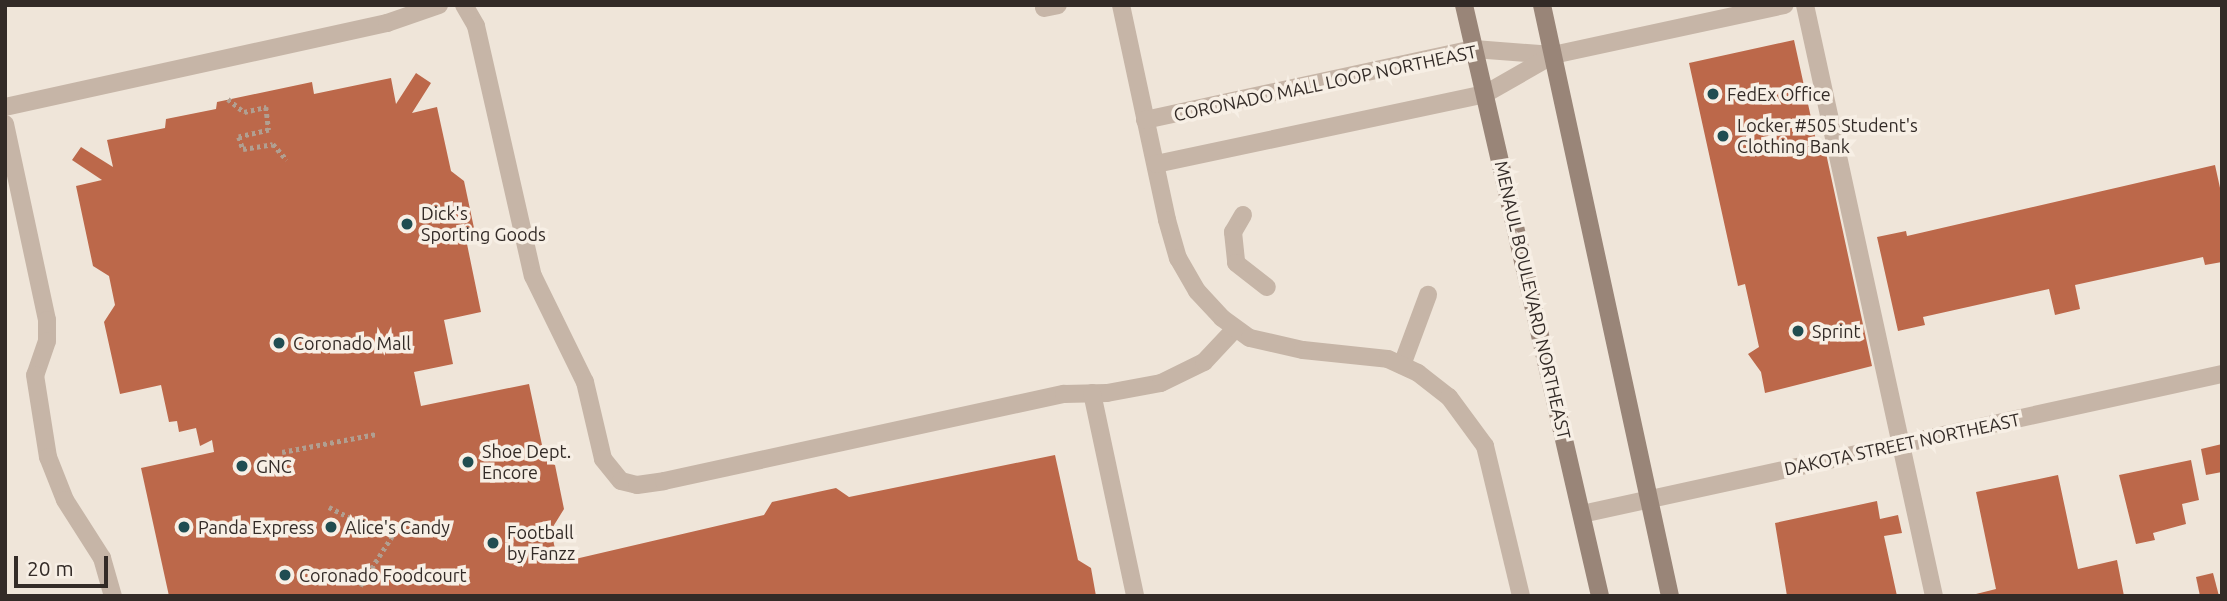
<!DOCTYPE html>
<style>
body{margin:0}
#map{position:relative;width:2227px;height:601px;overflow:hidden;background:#efe5d9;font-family:Ubuntu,sans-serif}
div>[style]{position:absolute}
.building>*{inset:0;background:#bc684a}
.path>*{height:4.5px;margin-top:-2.25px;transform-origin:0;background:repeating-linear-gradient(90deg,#b19f91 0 3.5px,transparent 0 7px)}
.lane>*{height:18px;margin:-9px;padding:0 9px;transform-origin:9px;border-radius:9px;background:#c6b5a7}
.street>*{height:18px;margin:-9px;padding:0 9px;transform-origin:9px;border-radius:9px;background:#c6b5a7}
.secondary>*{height:18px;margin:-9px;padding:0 9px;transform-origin:9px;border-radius:9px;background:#998578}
.dots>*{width:19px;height:19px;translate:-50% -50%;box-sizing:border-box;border:4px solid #f7efe5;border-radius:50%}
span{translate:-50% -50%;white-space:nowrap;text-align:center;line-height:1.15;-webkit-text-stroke:7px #f7efe5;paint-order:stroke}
.street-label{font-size:18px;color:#332b27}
.poi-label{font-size:18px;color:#332b27}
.left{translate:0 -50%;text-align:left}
.frame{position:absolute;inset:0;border:7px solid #332b27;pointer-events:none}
.scale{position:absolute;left:14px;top:556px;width:94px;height:32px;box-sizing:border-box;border:4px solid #332b27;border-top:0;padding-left:9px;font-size:21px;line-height:24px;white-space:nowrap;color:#332b27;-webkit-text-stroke:5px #f7efe5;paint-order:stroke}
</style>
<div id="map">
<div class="building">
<div style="clip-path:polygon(1794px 40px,1817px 145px,1824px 144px,1872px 366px,1765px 393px,1761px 372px,1748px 354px,1759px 347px,1745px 284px,1738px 286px,1689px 63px)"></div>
<div style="clip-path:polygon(416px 73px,431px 83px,412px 113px,437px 107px,451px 171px,464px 181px,474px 228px,467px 244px,481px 312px,444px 320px,453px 364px,414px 372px,421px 406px,529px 384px,545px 459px,555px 465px,564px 509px,551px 530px,558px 563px,764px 515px,772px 502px,836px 488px,849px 497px,1055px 455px,1078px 560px,1091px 568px,1096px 596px,169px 596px,141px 468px,214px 452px,212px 440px,200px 446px,196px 428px,179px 432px,177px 421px,169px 422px,161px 385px,120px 394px,104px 322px,115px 305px,109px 276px,93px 266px,76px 186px,102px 180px,72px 160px,81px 147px,113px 167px,107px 140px,165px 128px,166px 119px,216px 109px,217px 102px,312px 82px,314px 94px,391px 78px,396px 104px)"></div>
<div style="clip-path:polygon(2215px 165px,2222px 197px,2222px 262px,2205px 265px,2203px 257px,2075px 285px,2080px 309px,2055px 315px,2049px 289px,1923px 317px,1925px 325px,1898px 331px,1877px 237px,1906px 231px,1907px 236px)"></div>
<div style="clip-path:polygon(2222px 444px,2222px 472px,2206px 475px,2201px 449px)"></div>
<div style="clip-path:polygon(2191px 460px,2199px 500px,2182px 504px,2186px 524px,2153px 533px,2155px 540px,2136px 544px,2119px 475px)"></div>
<div style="clip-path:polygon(2058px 475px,2078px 569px,2117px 560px,2124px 596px,1968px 596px,1996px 589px,1976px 492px)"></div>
<div style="clip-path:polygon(1877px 501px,1880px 519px,1898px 515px,1902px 533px,1884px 536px,1897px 596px,1787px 596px,1775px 523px)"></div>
<div style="clip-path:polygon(2213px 573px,2219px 596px,2200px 596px,2196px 577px)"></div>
</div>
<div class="path">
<div style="left:228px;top:99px;width:21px;rotate:39deg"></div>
<div style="left:244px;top:112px;width:23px;rotate:-13deg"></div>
<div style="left:266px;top:107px;width:23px;rotate:83deg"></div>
<div style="left:269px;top:130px;width:31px;rotate:167deg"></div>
<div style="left:239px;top:137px;width:13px;rotate:72deg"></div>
<div style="left:243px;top:149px;width:30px;rotate:-9deg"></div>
<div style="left:273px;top:144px;width:21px;rotate:49deg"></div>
<div style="left:282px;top:452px;width:96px;rotate:-10.8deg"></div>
<div style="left:329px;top:507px;width:38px;rotate:27deg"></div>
<div style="left:360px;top:586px;width:67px;rotate:-57.3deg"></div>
</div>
<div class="lane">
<div style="left:464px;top:5px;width:24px;rotate:60deg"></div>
<div style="left:476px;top:26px;width:256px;rotate:77.2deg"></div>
<div style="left:533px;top:276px;width:118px;rotate:63.9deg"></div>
<div style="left:585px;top:382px;width:79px;rotate:76.8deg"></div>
<div style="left:603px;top:459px;width:28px;rotate:51deg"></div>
<div style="left:621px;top:481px;width:16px;rotate:14deg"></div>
<div style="left:637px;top:485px;width:27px;rotate:-8deg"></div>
<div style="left:664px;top:481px;width:409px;rotate:-12.3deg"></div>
<div style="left:1064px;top:394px;width:43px;rotate:-1.3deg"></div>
<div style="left:1107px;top:393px;width:55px;rotate:-10.5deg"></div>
<div style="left:1161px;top:383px;width:48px;rotate:-26deg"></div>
<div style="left:1204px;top:362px;width:45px;rotate:-46.8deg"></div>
<div style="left:1805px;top:5px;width:605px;rotate:77.69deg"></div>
<div style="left:1044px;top:8px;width:14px;rotate:-12deg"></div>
<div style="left:5px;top:107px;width:391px;rotate:-12.4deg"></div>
<div style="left:387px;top:23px;width:55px;rotate:-19.1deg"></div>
<div style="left:5px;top:124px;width:200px;rotate:77.9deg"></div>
<div style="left:47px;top:320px;width:21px;rotate:90deg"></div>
<div style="left:47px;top:341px;width:36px;rotate:109deg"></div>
<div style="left:35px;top:375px;width:83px;rotate:81deg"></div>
<div style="left:48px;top:457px;width:46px;rotate:68.4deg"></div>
<div style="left:65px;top:500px;width:69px;rotate:57.5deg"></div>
<div style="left:102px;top:558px;width:40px;rotate:74deg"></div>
<div style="left:1243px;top:215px;width:20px;rotate:120deg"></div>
<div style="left:1233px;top:232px;width:31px;rotate:84deg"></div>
<div style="left:1236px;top:263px;width:39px;rotate:38deg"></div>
<div style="left:1402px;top:365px;width:75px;rotate:-69.6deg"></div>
<div style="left:1092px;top:393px;width:208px;rotate:78deg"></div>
</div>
<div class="street">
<div style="left:1121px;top:5px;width:220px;rotate:77.9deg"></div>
<div style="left:1167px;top:220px;width:40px;rotate:74deg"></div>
<div style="left:1178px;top:258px;width:38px;rotate:60deg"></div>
<div style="left:1197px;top:291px;width:37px;rotate:47deg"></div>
<div style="left:1222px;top:318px;width:34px;rotate:36deg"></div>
<div style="left:1250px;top:338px;width:54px;rotate:12.8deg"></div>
<div style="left:1303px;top:350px;width:85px;rotate:6deg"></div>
<div style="left:1388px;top:359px;width:33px;rotate:25deg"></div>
<div style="left:1418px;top:373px;width:39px;rotate:38deg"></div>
<div style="left:1449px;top:397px;width:61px;rotate:53.7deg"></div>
<div style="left:1485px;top:446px;width:154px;rotate:76.5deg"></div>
<div style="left:1145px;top:120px;width:337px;rotate:-12.2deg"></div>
<div style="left:1474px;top:49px;width:79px;rotate:4.3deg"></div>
<div style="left:1553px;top:55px;width:237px;rotate:-12.2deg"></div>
<div style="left:1156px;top:164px;width:336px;rotate:-12deg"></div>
<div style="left:1485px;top:94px;width:78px;rotate:-29.8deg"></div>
<div style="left:1582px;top:514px;width:655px;rotate:-12.34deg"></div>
</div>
<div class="secondary">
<div style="left:1464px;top:5px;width:606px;rotate:77.04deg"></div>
<div style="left:1542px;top:5px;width:605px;rotate:77.78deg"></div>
</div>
<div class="dots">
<div style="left:1713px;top:94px;background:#204d51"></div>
<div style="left:1723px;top:136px;background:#204d51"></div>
<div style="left:407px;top:224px;background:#204d51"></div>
<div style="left:1798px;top:331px;background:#204d51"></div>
<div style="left:279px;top:343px;background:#204d51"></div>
<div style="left:468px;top:462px;background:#204d51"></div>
<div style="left:242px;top:466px;background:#204d51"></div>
<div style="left:184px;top:527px;background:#204d51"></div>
<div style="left:331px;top:527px;background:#204d51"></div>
<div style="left:493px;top:543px;background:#204d51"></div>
<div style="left:285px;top:575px;background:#204d51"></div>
</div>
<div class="street-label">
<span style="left:1325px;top:83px;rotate:-12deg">CORONADO MALL LOOP NORTHEAST</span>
<span style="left:1533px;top:300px;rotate:77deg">MENAUL BOULEVARD NORTHEAST</span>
<span style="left:1902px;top:444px;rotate:-12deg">DAKOTA STREET NORTHEAST</span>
</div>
<div class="poi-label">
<span class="left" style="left:1727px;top:94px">FedEx Office</span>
<span class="left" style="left:1737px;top:136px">Locker #505 Student's<br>Clothing Bank</span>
<span class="left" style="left:421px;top:224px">Dick's<br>Sporting Goods</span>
<span class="left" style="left:1812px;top:331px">Sprint</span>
<span class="left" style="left:293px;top:343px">Coronado Mall</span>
<span class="left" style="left:482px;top:462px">Shoe Dept.<br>Encore</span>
<span class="left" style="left:256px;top:466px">GNC</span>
<span class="left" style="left:198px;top:527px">Panda Express</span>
<span class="left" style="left:345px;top:527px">Alice's Candy</span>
<span class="left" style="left:507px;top:543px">Football<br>by Fanzz</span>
<span class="left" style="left:299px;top:575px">Coronado Foodcourt</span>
</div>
<div class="frame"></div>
<div class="scale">20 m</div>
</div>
